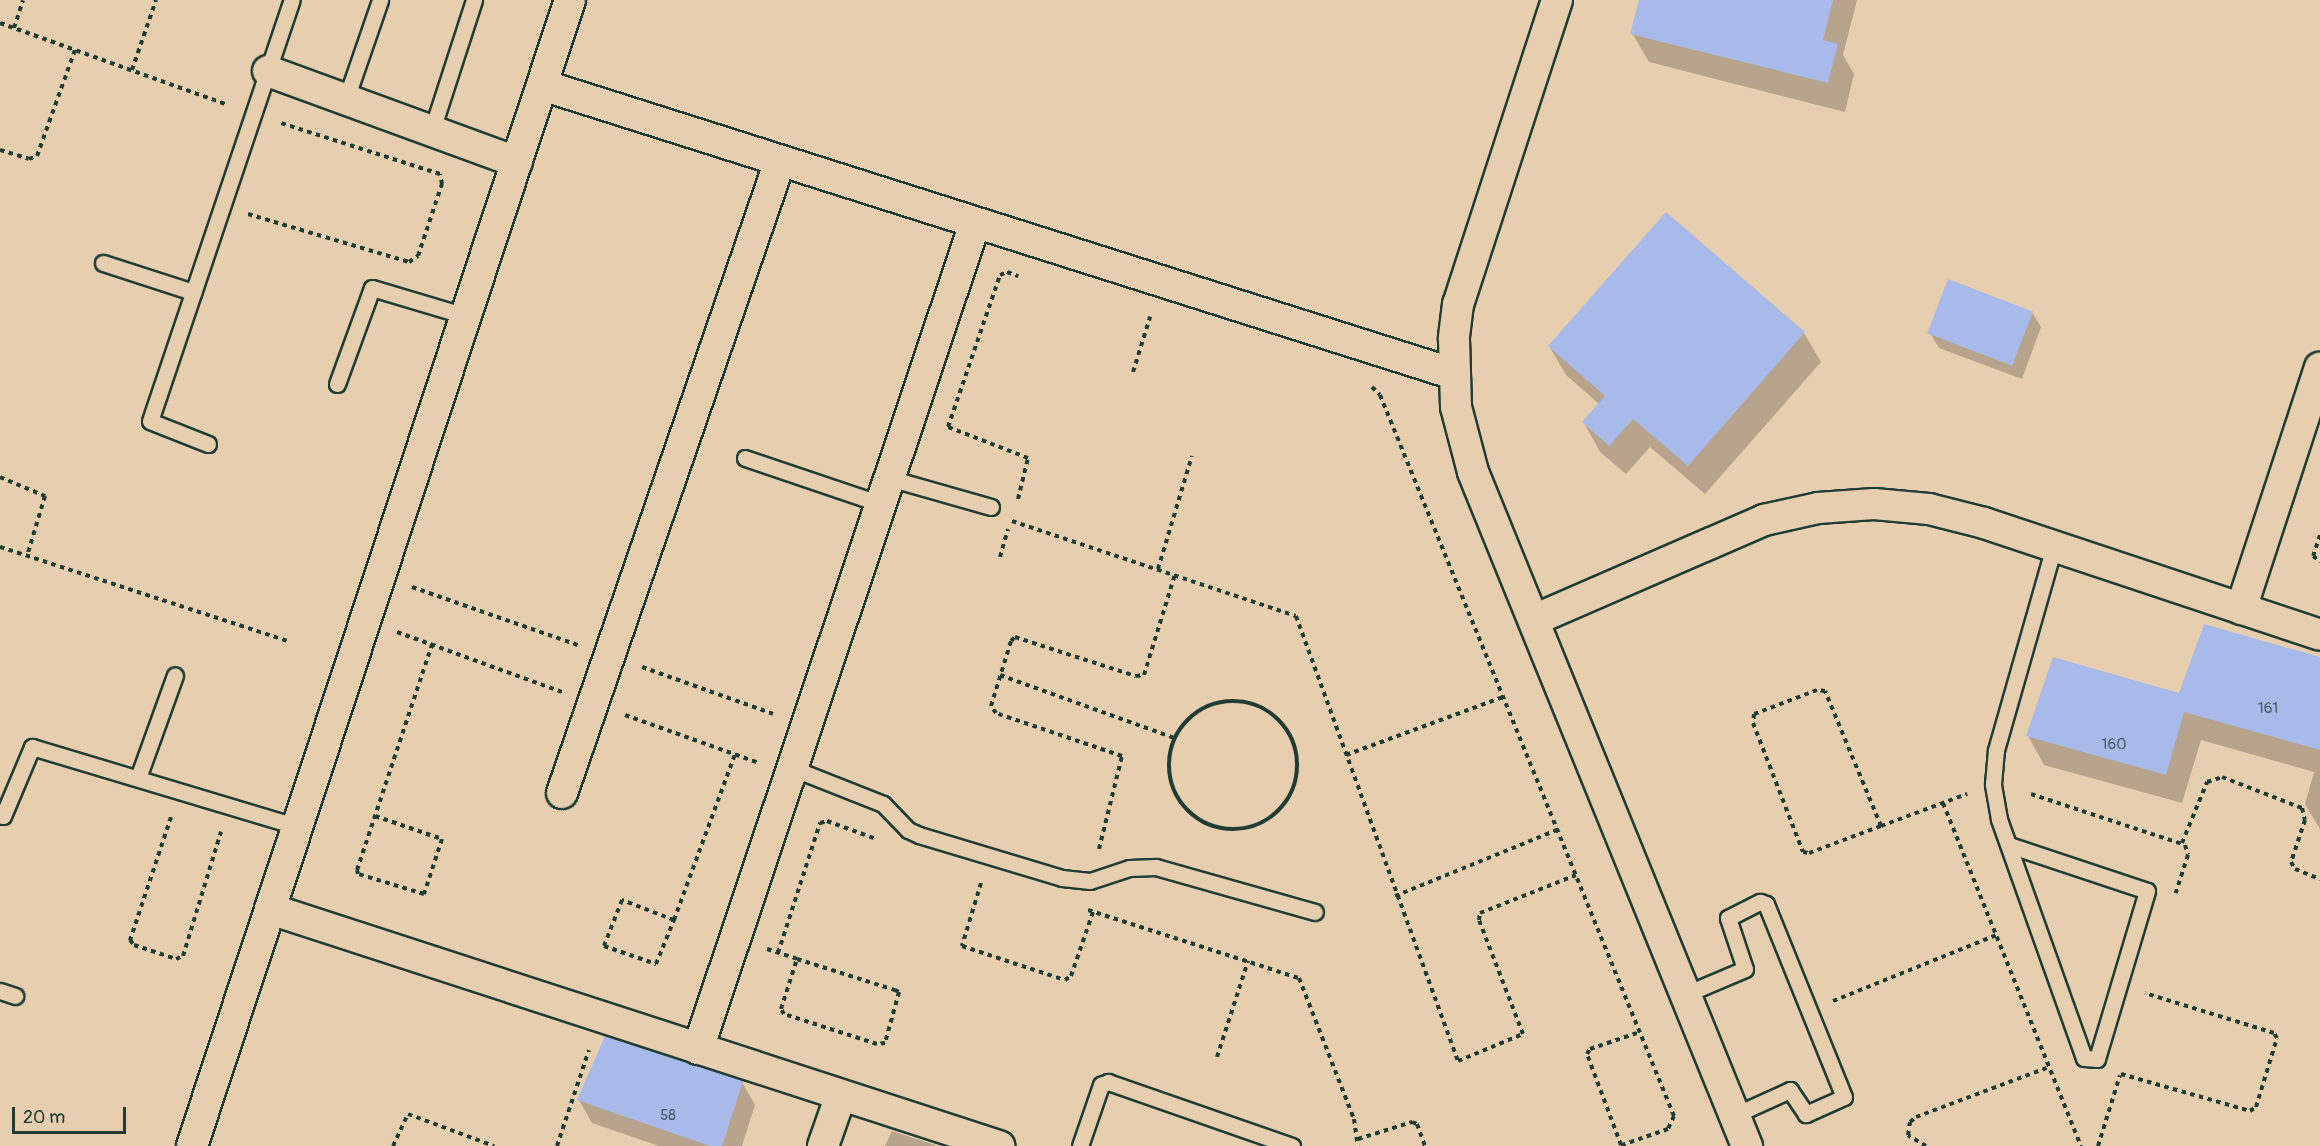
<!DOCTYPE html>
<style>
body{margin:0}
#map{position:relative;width:2320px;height:1146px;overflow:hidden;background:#e7ceaf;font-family:Pangolin,sans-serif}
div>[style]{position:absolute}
.shadow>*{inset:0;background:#0003}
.building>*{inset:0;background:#a8bae9;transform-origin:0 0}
.path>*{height:4px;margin-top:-2px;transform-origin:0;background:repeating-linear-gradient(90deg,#1f3d34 0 4.5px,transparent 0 9px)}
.path>.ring{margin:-2px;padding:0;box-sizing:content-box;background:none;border:4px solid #1f3d34;border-radius:50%}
.roads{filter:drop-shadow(2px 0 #1f3d34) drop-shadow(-2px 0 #1f3d34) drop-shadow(0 2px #1f3d34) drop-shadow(0 -2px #1f3d34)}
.lane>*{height:15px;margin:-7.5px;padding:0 7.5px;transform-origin:7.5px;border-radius:7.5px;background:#e7ceaf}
.street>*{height:30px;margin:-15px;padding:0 15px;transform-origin:15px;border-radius:15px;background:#e7ceaf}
span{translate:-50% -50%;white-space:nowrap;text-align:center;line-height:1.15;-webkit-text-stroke:4.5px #e7ceaf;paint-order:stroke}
.number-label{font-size:15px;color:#415c61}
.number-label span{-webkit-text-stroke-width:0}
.scale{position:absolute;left:12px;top:1107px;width:114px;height:27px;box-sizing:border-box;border:3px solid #1f3d34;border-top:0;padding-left:8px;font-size:18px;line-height:21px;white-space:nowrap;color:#1f3d34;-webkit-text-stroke:4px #e7ceaf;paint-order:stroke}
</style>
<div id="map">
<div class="shadow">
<div style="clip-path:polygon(1640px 0,1857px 0,1843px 55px,1854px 74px,1845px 112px,1649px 62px,1632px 33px)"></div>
<div style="clip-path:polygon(1666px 214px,1804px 333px,1821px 362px,1705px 494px,1650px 447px,1626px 474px,1600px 452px,1584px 423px,1599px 404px,1566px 375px,1549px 346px)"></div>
<div style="clip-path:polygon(2032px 312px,2041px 327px,2022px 379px,1939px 348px,1930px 333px)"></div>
<div style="clip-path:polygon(2320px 658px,2320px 829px,2305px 804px,2314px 772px,2201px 740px,2182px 803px,2044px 765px,2028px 736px)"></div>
<div style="clip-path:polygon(742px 1082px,755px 1105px,742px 1146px,659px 1146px,592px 1123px,579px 1100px)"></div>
<div style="clip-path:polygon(892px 1131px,938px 1146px,885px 1146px)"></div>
</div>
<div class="building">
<div style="clip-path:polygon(1639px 0,1833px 0,1823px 40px,1838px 44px,1828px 83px,1630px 34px)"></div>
<div style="clip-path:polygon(1666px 212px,1805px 332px,1688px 466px,1633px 419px,1609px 446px,1582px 422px,1605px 396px,1548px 346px)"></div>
<div style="left:1948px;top:279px;width:91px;height:58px;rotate:21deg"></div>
<div style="clip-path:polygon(2204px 624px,2320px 657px,2320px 750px,2184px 712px,2166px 775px,2026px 736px,2053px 657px,2179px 693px)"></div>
<div style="clip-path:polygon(605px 1036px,743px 1081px,722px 1146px,710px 1146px,577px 1100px)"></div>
</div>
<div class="path">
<div style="left:0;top:23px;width:242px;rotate:19.8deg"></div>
<div style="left:14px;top:28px;width:29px;rotate:-72deg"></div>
<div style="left:132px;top:70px;width:74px;rotate:-71.1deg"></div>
<div style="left:0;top:150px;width:30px;rotate:17deg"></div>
<div style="left:29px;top:159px;width:9px;rotate:-21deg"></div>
<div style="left:37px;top:156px;width:113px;rotate:-70.3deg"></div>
<div style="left:248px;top:214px;width:168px;rotate:16.6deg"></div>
<div style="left:409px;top:262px;width:11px;rotate:-34deg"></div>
<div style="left:418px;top:256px;width:76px;rotate:-71.6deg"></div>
<div style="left:442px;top:184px;width:10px;rotate:-101deg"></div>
<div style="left:440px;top:174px;width:170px;rotate:-162.2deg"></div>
<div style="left:1133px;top:372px;width:58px;rotate:-72.8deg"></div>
<div style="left:1372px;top:387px;width:11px;rotate:45deg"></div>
<div style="left:1380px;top:395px;width:779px;rotate:67.82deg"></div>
<div style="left:1674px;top:1116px;width:14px;rotate:115deg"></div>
<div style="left:1668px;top:1129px;width:52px;rotate:160.9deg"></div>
<div style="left:0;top:477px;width:49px;rotate:22.9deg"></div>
<div style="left:45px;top:496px;width:63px;rotate:106.7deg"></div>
<div style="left:1018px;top:499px;width:42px;rotate:-76.3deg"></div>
<div style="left:1028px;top:458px;width:86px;rotate:-158.8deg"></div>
<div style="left:948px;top:427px;width:161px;rotate:-71.1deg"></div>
<div style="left:1000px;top:275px;width:8px;rotate:-23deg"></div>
<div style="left:1007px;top:272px;width:12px;rotate:20deg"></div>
<div style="left:1012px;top:521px;width:299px;rotate:18.5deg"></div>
<div style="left:1296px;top:616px;width:474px;rotate:70deg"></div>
<div style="left:1458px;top:1061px;width:70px;rotate:-22.6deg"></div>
<div style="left:1523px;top:1034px;width:122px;rotate:-111.1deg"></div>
<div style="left:1479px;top:920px;width:7px;rotate:-82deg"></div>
<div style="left:1480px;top:913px;width:103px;rotate:-21.6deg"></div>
<div style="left:2320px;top:535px;width:22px;rotate:108deg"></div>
<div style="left:2313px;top:556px;width:9px;rotate:36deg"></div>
<div style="left:0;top:547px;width:303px;rotate:18.1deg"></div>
<div style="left:1000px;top:557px;width:29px;rotate:-74deg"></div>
<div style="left:1158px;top:569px;width:118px;rotate:-73.3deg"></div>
<div style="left:412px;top:587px;width:176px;rotate:19.3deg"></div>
<div style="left:397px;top:632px;width:176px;rotate:20deg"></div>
<div style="left:642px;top:667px;width:139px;rotate:19.7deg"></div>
<div style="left:1000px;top:675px;width:185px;rotate:19.9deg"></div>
<div class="ring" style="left:1169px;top:701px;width:124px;height:124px"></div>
<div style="left:625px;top:715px;width:142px;rotate:19.7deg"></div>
<div style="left:1346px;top:755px;width:167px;rotate:-20.3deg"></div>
<div style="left:2031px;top:794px;width:162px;rotate:18.3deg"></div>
<div style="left:2185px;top:845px;width:10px;rotate:73deg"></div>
<div style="left:2188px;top:855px;width:40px;rotate:108deg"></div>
<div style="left:1943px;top:803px;width:370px;rotate:68.1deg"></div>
<div style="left:375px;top:816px;width:71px;rotate:18.9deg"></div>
<div style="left:442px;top:839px;width:58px;rotate:108.1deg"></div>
<div style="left:424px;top:894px;width:69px;rotate:-163.1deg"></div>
<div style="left:358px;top:874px;width:4px;rotate:-104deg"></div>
<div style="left:357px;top:870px;width:238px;rotate:-71.6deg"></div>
<div style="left:171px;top:817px;width:130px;rotate:108.4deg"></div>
<div style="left:130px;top:940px;width:6px;rotate:51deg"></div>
<div style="left:134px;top:945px;width:44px;rotate:18.4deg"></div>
<div style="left:176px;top:959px;width:8px;rotate:-23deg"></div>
<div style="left:183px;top:956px;width:130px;rotate:-73deg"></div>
<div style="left:1881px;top:826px;width:146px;rotate:-112.5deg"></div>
<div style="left:1825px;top:691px;width:8px;rotate:-173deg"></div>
<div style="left:1817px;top:690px;width:67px;rotate:159.1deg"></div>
<div style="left:1754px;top:714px;width:9px;rotate:96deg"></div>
<div style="left:1753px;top:723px;width:138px;rotate:68.8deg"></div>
<div style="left:1803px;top:852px;width:6px;rotate:9deg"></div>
<div style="left:1809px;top:853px;width:77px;rotate:-20.6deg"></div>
<div style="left:1881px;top:826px;width:92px;rotate:-20.4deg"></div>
<div style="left:2182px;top:843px;width:66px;rotate:-67.7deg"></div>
<div style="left:2207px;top:782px;width:16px;rotate:-18deg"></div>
<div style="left:2222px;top:777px;width:86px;rotate:21.2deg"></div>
<div style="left:2302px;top:808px;width:12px;rotate:76deg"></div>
<div style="left:2305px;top:820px;width:44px;rotate:108.4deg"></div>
<div style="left:2291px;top:862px;width:8px;rotate:60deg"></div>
<div style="left:2295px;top:869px;width:27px;rotate:22deg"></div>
<div style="left:1099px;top:849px;width:96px;rotate:-76.1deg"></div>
<div style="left:1122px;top:756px;width:133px;rotate:-161.2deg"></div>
<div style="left:996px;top:713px;width:9px;rotate:-126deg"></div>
<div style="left:991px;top:706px;width:68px;rotate:-72.9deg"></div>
<div style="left:1011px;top:641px;width:6px;rotate:-45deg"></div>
<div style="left:1015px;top:637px;width:127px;rotate:17.9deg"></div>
<div style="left:1136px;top:676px;width:8px;rotate:-7deg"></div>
<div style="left:1144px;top:675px;width:106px;rotate:-72.9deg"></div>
<div style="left:981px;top:883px;width:66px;rotate:106.8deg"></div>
<div style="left:962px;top:946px;width:108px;rotate:18.3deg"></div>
<div style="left:1065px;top:980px;width:7px;rotate:-34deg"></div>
<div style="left:1071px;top:976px;width:68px;rotate:-71deg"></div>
<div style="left:1395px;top:896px;width:175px;rotate:-22.2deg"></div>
<div style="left:1088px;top:910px;width:222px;rotate:17.9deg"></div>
<div style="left:1299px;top:978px;width:151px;rotate:68.7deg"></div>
<div style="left:1354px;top:1119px;width:27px;rotate:82deg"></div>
<div style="left:674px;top:920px;width:56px;rotate:-159deg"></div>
<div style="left:622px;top:900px;width:49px;rotate:111.4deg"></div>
<div style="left:604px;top:946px;width:55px;rotate:19.1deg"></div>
<div style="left:656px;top:964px;width:48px;rotate:-67.8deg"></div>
<div style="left:674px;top:920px;width:177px;rotate:-69.8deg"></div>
<div style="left:767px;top:949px;width:32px;rotate:18deg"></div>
<div style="left:797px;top:959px;width:103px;rotate:17.6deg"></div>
<div style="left:895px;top:990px;width:4px;rotate:27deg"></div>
<div style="left:899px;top:992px;width:53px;rotate:105.4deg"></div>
<div style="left:885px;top:1043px;width:8px;rotate:173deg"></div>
<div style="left:877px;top:1044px;width:98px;rotate:-162.1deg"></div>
<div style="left:784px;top:1014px;width:6px;rotate:-121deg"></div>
<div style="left:781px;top:1009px;width:52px;rotate:-72.3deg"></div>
<div style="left:778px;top:953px;width:137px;rotate:-72.1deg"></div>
<div style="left:820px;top:823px;width:7px;rotate:-16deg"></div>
<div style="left:827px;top:821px;width:52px;rotate:20.2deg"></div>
<div style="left:1833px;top:1001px;width:176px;rotate:-22deg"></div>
<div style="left:1217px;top:1057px;width:101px;rotate:-72.1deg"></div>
<div style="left:2121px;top:1074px;width:134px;rotate:16deg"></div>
<div style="left:2250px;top:1111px;width:7px;rotate:-34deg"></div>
<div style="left:2256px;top:1107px;width:72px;rotate:-73.1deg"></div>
<div style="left:2277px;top:1038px;width:6px;rotate:-121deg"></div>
<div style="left:2274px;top:1033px;width:135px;rotate:-162.8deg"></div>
<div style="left:1358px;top:1139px;width:57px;rotate:-17.5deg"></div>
<div style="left:1412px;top:1122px;width:5px;rotate:22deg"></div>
<div style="left:1417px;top:1124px;width:23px;rotate:70deg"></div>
<div style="left:1621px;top:1145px;width:97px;rotate:-110.5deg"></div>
<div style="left:1587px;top:1054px;width:6px;rotate:-59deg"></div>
<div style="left:1590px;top:1049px;width:53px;rotate:-18.8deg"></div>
<div style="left:393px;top:1146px;width:35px;rotate:-65deg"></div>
<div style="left:408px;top:1114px;width:92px;rotate:20.4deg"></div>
<div style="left:557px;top:1146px;width:101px;rotate:-71.6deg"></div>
<div style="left:1926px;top:1146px;width:21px;rotate:-149deg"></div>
<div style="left:1908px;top:1135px;width:13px;rotate:-81deg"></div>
<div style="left:1910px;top:1122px;width:8px;rotate:-40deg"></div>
<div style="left:1916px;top:1117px;width:142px;rotate:-20.6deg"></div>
<div style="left:2098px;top:1146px;width:74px;rotate:-72.8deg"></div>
</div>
<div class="roads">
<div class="lane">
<div style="left:346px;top:99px;width:105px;rotate:-71deg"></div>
<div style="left:432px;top:130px;width:137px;rotate:-72.1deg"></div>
<div style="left:103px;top:263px;width:95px;rotate:17.9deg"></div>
<div style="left:337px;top:384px;width:102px;rotate:-70deg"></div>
<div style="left:372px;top:288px;width:98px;rotate:16.6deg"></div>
<div style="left:208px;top:444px;width:62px;rotate:-158.4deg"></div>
<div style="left:150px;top:421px;width:444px;rotate:-71.4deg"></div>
<div style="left:745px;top:458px;width:144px;rotate:18.7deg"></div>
<div style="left:889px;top:478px;width:106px;rotate:15.9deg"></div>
<div style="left:792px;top:768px;width:98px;rotate:21.6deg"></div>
<div style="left:883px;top:804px;width:36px;rotate:46deg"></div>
<div style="left:908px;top:830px;width:12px;rotate:24deg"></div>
<div style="left:919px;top:835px;width:149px;rotate:16.7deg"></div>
<div style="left:1062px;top:878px;width:28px;rotate:6deg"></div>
<div style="left:1090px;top:881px;width:41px;rotate:-18.4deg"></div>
<div style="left:1129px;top:868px;width:27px;rotate:-2deg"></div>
<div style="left:1156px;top:867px;width:165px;rotate:15.8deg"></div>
<div style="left:138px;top:778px;width:109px;rotate:-70.2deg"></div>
<div style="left:3px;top:816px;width:75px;rotate:-67.2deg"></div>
<div style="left:32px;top:747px;width:278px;rotate:16.7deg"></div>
<div style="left:2009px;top:845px;width:145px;rotate:18.4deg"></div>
<div style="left:2147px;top:891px;width:175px;rotate:106.6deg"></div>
<div style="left:2097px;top:1059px;width:13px;rotate:-176deg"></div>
<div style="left:2084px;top:1058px;width:254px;rotate:-109.6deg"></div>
<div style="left:1999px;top:819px;width:36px;rotate:-100deg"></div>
<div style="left:1993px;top:784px;width:34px;rotate:-85deg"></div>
<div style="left:1996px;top:750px;width:212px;rotate:-74.1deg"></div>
<div style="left:0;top:991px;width:16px;rotate:18deg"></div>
<div style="left:1686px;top:994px;width:64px;rotate:-23deg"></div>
<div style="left:1745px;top:969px;width:54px;rotate:-108.4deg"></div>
<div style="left:1728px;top:918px;width:36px;rotate:-27deg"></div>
<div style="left:1760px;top:902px;width:6px;rotate:18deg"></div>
<div style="left:1766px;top:904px;width:208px;rotate:68deg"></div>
<div style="left:1844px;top:1097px;width:42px;rotate:155.9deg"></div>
<div style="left:1806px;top:1114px;width:29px;rotate:-124deg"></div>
<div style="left:1790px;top:1090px;width:60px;rotate:155.6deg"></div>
<div style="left:1080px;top:1146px;width:65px;rotate:-71deg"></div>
<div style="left:1101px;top:1085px;width:8px;rotate:-23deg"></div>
<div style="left:1108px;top:1082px;width:195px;rotate:19.2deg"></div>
</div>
<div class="street">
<div style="left:1557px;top:0;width:320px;rotate:108deg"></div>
<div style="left:1458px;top:304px;width:35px;rotate:97deg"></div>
<div style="left:1454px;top:339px;width:68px;rotate:88.3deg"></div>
<div style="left:1456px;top:407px;width:67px;rotate:75.3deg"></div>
<div style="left:1473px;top:472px;width:728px;rotate:67.88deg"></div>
<div style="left:268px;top:71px;width:265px;rotate:20.1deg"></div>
<div style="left:542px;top:85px;width:957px;rotate:17.58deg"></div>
<div style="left:2241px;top:609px;width:254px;rotate:-71.9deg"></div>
<div style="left:1534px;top:620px;width:251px;rotate:-23.5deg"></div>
<div style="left:1764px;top:520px;width:55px;rotate:-12.5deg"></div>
<div style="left:1818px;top:508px;width:56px;rotate:-4.1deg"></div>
<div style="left:1874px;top:504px;width:55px;rotate:5.2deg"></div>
<div style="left:1929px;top:509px;width:57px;rotate:14.3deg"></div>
<div style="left:1984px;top:523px;width:354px;rotate:18.4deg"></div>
<div style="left:562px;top:793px;width:669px;rotate:-70.97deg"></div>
<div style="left:270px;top:909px;width:767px;rotate:18.01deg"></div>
<div style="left:698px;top:1049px;width:871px;rotate:-71.46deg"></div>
<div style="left:192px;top:1146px;width:1207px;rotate:-71.75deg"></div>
<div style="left:823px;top:1146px;width:54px;rotate:-70.6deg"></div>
</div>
</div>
<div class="number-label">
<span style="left:2268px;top:709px">161</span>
<span style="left:2114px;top:745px">160</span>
<span style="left:668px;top:1116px">58</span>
</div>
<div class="scale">20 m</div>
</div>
